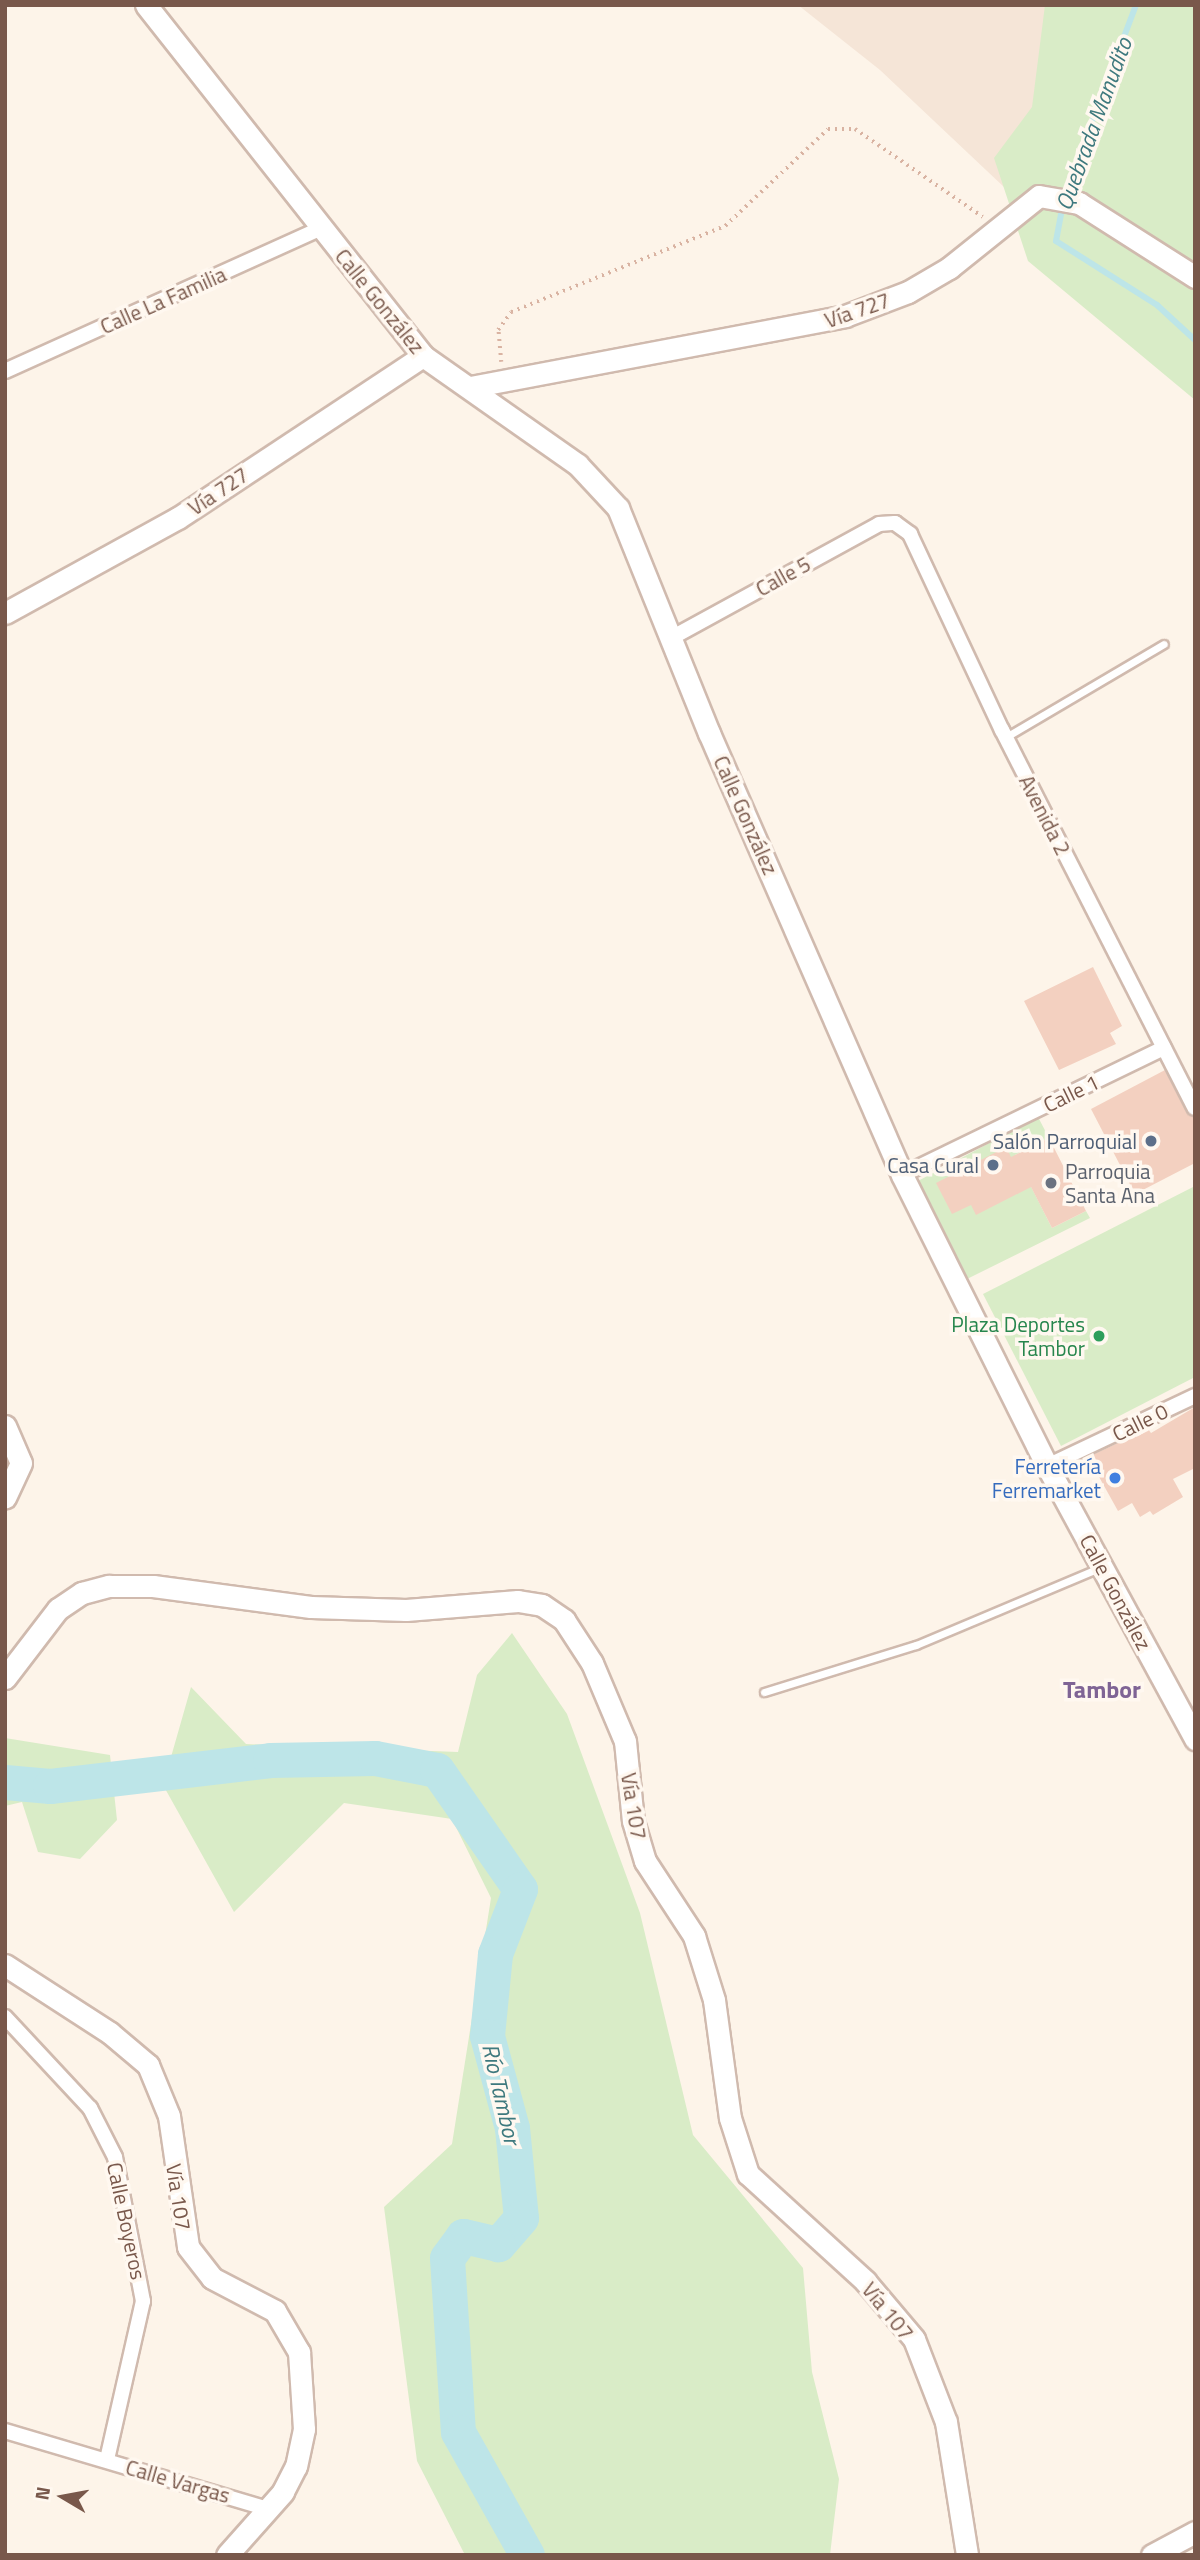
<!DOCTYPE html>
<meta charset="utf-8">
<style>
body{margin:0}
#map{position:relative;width:1200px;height:2560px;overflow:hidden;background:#fdf4e9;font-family:"Titillium Web",sans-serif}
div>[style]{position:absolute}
.residential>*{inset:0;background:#f5e5d7}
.green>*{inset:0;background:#d9ecc7}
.stream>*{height:6px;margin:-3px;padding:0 3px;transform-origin:3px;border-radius:3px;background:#bde5e8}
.river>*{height:35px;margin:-17.5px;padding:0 17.5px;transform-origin:17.5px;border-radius:17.5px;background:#bde5e8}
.building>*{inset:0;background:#f3d0c0}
.path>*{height:3.5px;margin-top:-1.75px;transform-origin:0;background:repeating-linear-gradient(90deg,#d9b3a2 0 2px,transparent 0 7px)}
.roads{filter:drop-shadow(2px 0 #d0baae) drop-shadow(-2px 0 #d0baae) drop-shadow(0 2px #d0baae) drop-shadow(0 -2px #d0baae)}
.lane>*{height:7px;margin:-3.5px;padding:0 3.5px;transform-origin:3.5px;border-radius:3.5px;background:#fff}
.street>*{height:14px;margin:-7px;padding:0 7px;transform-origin:7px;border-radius:7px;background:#fff}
.secondary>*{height:21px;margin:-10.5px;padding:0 10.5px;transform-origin:10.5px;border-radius:10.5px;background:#fff}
.dots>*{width:19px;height:19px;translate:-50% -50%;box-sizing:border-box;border:4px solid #fff8f0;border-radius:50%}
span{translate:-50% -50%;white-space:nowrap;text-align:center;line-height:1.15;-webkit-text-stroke:7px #fff8f0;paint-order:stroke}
.street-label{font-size:21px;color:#79584b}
.service-label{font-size:21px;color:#4e5e75}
.right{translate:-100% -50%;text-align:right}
.worship-label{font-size:21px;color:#5b616d}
.left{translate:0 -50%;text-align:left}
.leisure-label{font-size:21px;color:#27864d}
.shop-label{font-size:21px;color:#366cbe}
.water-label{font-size:23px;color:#3e797e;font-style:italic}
.quarter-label{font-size:24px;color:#7f6495;font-weight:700}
.frame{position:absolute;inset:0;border:7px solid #79584b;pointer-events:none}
.north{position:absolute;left:28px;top:2462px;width:70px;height:70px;-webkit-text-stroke:5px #fff8f0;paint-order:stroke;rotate:280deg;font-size:19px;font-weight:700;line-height:28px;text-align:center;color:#79584b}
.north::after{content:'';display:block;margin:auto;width:24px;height:32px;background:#79584b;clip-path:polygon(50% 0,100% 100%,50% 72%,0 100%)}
</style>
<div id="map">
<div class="residential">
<div style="clip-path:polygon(798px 5px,1136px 5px,1023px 205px,880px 70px)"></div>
</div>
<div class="green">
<div style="clip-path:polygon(1045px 5px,1194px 5px,1195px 400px,1028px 261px,994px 158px,1032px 107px)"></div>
<div style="clip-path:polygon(1038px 1117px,1049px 1138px,1015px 1155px,1052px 1228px,1086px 1211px,1090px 1218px,967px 1279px,918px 1181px)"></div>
<div style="clip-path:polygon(1195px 1186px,1195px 1377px,1061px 1446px,983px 1294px)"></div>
<div style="clip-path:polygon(512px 1633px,567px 1714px,640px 1913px,693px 2135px,803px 2268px,812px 2372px,839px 2479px,830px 2555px,465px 2555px,417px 2461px,384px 2207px,452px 2144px,491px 1898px,452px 1819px,344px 1803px,234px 1912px,163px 1785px,191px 1687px,246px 1744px,458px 1752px,477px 1675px)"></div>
<div style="clip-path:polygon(5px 1738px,110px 1755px,117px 1820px,80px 1859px,38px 1852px,22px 1802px,5px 1806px)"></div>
</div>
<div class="stream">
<div style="left:1136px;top:5px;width:201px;rotate:110.7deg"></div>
<div style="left:1065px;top:193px;width:49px;rotate:100.6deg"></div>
<div style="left:1056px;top:241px;width:120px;rotate:32.4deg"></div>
<div style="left:1157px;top:305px;width:52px;rotate:42.6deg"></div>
</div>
<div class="river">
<div style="left:5px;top:1782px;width:45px;rotate:5.1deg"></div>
<div style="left:50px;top:1786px;width:222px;rotate:-6.7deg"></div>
<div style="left:270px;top:1760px;width:105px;rotate:-1.1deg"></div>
<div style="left:375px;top:1758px;width:63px;rotate:11deg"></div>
<div style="left:437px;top:1770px;width:145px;rotate:55.1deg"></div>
<div style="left:520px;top:1889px;width:70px;rotate:111deg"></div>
<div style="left:495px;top:1954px;width:82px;rotate:95.6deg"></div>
<div style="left:487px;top:2036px;width:95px;rotate:74.8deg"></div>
<div style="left:512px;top:2128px;width:90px;rotate:84.3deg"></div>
<div style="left:521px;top:2218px;width:35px;rotate:131deg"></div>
<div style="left:498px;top:2244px;width:36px;rotate:-167deg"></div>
<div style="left:463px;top:2236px;width:27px;rotate:126deg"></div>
<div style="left:447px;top:2258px;width:174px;rotate:86.4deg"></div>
<div style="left:458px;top:2432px;width:141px;rotate:60.7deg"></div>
</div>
<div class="building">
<div style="clip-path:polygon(1093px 967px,1122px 1026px,1110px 1033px,1116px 1044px,1059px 1070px,1024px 1001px)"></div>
<div style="clip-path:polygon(1165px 1070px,1195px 1120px,1195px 1163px,1135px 1194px,1091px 1109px)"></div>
<div style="clip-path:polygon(1049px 1138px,1086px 1211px,1052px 1228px,1031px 1187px,976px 1215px,971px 1205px,952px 1214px,936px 1183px,1006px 1147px,1011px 1157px)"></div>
<div style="clip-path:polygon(1195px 1407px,1195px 1468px,1173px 1479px,1183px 1497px,1153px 1515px,1150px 1511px,1140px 1517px,1132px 1503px,1118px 1511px,1088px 1457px,1148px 1429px,1151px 1433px)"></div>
</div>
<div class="path">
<div style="left:501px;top:362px;width:32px;rotate:-95deg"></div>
<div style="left:498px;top:330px;width:22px;rotate:-54deg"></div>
<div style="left:511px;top:312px;width:231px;rotate:-21.9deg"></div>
<div style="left:725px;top:226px;width:141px;rotate:-43.3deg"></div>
<div style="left:828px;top:129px;width:27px"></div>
<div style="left:855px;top:129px;width:155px;rotate:34.5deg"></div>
</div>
<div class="roads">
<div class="lane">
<div style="left:1006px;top:737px;width:183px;rotate:-30.5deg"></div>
<div style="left:764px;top:1692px;width:159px;rotate:-17.2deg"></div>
<div style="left:916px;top:1645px;width:199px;rotate:-22.8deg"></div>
</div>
<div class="street">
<div style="left:5px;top:371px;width:347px;rotate:-24.3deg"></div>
<div style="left:673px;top:637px;width:235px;rotate:-28.7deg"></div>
<div style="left:879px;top:524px;width:16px;rotate:-4deg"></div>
<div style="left:895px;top:523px;width:19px;rotate:36deg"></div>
<div style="left:910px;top:534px;width:217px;rotate:64.9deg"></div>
<div style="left:1002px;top:730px;width:424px;rotate:63deg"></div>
<div style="left:902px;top:1175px;width:291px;rotate:-25.9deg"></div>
<div style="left:1047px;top:1466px;width:164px;rotate:-25.3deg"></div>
<div style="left:5px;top:2017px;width:125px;rotate:47deg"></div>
<div style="left:90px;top:2108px;width:55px;rotate:63deg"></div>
<div style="left:115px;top:2157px;width:147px;rotate:79deg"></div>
<div style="left:143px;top:2301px;width:163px;rotate:102.8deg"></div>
<div style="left:5px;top:2431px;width:275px;rotate:16.5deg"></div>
</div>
<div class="secondary">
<div style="left:146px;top:5px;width:447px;rotate:51.7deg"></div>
<div style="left:423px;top:356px;width:189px;rotate:35.1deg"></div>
<div style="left:578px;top:465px;width:59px;rotate:47.1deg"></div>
<div style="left:618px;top:508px;width:243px;rotate:68deg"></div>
<div style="left:709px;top:733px;width:482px;rotate:66.4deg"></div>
<div style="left:902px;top:1175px;width:325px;rotate:63.5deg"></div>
<div style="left:1047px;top:1466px;width:311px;rotate:61.5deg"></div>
<div style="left:470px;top:387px;width:382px;rotate:-10.7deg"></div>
<div style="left:845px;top:316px;width:67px;rotate:-20.9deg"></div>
<div style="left:908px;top:292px;width:48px;rotate:-30.3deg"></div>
<div style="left:949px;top:268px;width:115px;rotate:-38.7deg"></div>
<div style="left:1039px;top:196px;width:41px;rotate:9.9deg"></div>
<div style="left:1079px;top:203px;width:138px;rotate:32.5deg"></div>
<div style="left:5px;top:613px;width:197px;rotate:-28.8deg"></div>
<div style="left:178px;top:518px;width:294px;rotate:-33.5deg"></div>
<div style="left:5px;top:1426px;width:40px;rotate:66.6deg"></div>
<div style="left:21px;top:1463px;width:38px;rotate:115deg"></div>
<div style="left:5px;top:1678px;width:87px;rotate:-52.5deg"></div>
<div style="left:58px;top:1609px;width:29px;rotate:-34deg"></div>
<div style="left:82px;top:1593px;width:28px;rotate:-15deg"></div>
<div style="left:109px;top:1586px;width:44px"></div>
<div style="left:153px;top:1586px;width:159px;rotate:7.6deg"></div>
<div style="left:311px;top:1607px;width:95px;rotate:1.8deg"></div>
<div style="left:406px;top:1610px;width:112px;rotate:-4.6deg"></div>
<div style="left:518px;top:1601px;width:24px;rotate:9deg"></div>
<div style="left:542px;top:1605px;width:27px;rotate:34deg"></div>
<div style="left:564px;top:1620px;width:51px;rotate:56.9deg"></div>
<div style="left:592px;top:1663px;width:85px;rotate:67.1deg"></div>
<div style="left:625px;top:1741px;width:80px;rotate:84.3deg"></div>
<div style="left:633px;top:1821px;width:42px;rotate:73.3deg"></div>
<div style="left:645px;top:1861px;width:90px;rotate:56.8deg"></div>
<div style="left:694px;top:1936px;width:67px;rotate:72.6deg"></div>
<div style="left:714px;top:2000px;width:119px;rotate:82.3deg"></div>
<div style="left:730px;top:2118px;width:59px;rotate:72.2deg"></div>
<div style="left:748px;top:2174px;width:159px;rotate:42.4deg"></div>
<div style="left:865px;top:2281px;width:76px;rotate:49.8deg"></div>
<div style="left:914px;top:2339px;width:89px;rotate:68.9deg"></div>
<div style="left:946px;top:2422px;width:135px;rotate:81deg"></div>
<div style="left:5px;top:1965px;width:125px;rotate:32.9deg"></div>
<div style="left:110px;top:2033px;width:50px;rotate:40.1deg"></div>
<div style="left:148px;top:2065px;width:55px;rotate:67.6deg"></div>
<div style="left:169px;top:2116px;width:132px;rotate:81.7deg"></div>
<div style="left:188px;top:2247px;width:39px;rotate:52deg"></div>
<div style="left:212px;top:2278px;width:71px;rotate:27.6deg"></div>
<div style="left:275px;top:2311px;width:48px;rotate:59.7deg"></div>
<div style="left:299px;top:2352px;width:77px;rotate:86.3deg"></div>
<div style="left:304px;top:2429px;width:38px;rotate:102deg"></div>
<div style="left:296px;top:2466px;width:29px;rotate:117deg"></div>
<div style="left:283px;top:2492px;width:84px;rotate:131.6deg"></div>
<div style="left:1152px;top:2555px;width:49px;rotate:-28.1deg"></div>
</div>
</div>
<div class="dots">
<div style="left:1151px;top:1141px;background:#5c6f8a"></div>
<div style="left:993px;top:1165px;background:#5c6f8a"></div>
<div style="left:1051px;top:1183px;background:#6b7280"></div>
<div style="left:1099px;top:1336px;background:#2e9e5b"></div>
<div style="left:1115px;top:1478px;background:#3f7fe0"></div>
</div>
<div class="street-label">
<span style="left:163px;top:300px;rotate:-24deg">Calle La Familia</span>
<span style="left:380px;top:301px;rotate:51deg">Calle González</span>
<span style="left:857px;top:310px;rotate:-19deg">Vía 727</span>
<span style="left:218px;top:491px;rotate:-34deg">Vía 727</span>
<span style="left:783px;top:576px;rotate:-29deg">Calle 5</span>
<span style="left:746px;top:815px;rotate:66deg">Calle González</span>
<span style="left:1045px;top:815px;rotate:63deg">Avenida 2</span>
<span style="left:1071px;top:1093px;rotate:-26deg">Calle 1</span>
<span style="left:1140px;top:1422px;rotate:-26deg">Calle 0</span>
<span style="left:1116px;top:1592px;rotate:62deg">Calle González</span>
<span style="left:634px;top:1806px;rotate:81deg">Vía 107</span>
<span style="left:179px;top:2197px;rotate:81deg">Vía 107</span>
<span style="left:127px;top:2221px;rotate:78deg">Calle Boyeros</span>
<span style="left:888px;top:2311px;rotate:51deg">Vía 107</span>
<span style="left:178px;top:2481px;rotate:16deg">Calle Vargas</span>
</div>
<div class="service-label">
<span class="right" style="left:1137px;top:1141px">Salón Parroquial</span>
<span class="right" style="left:979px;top:1165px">Casa Cural</span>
</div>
<div class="worship-label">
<span class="left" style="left:1065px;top:1183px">Parroquia<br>Santa Ana</span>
</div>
<div class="leisure-label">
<span class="right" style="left:1085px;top:1336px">Plaza Deportes<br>Tambor</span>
</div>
<div class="shop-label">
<span class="right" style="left:1101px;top:1478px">Ferretería<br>Ferremarket</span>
</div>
<div class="water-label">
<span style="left:1094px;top:124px;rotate:-70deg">Quebrada Manudito</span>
<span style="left:501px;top:2094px;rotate:77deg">Río Tambor</span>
</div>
<div class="quarter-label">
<span style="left:1102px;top:1690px">Tambor</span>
</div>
<div class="frame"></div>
<div class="north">N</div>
</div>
